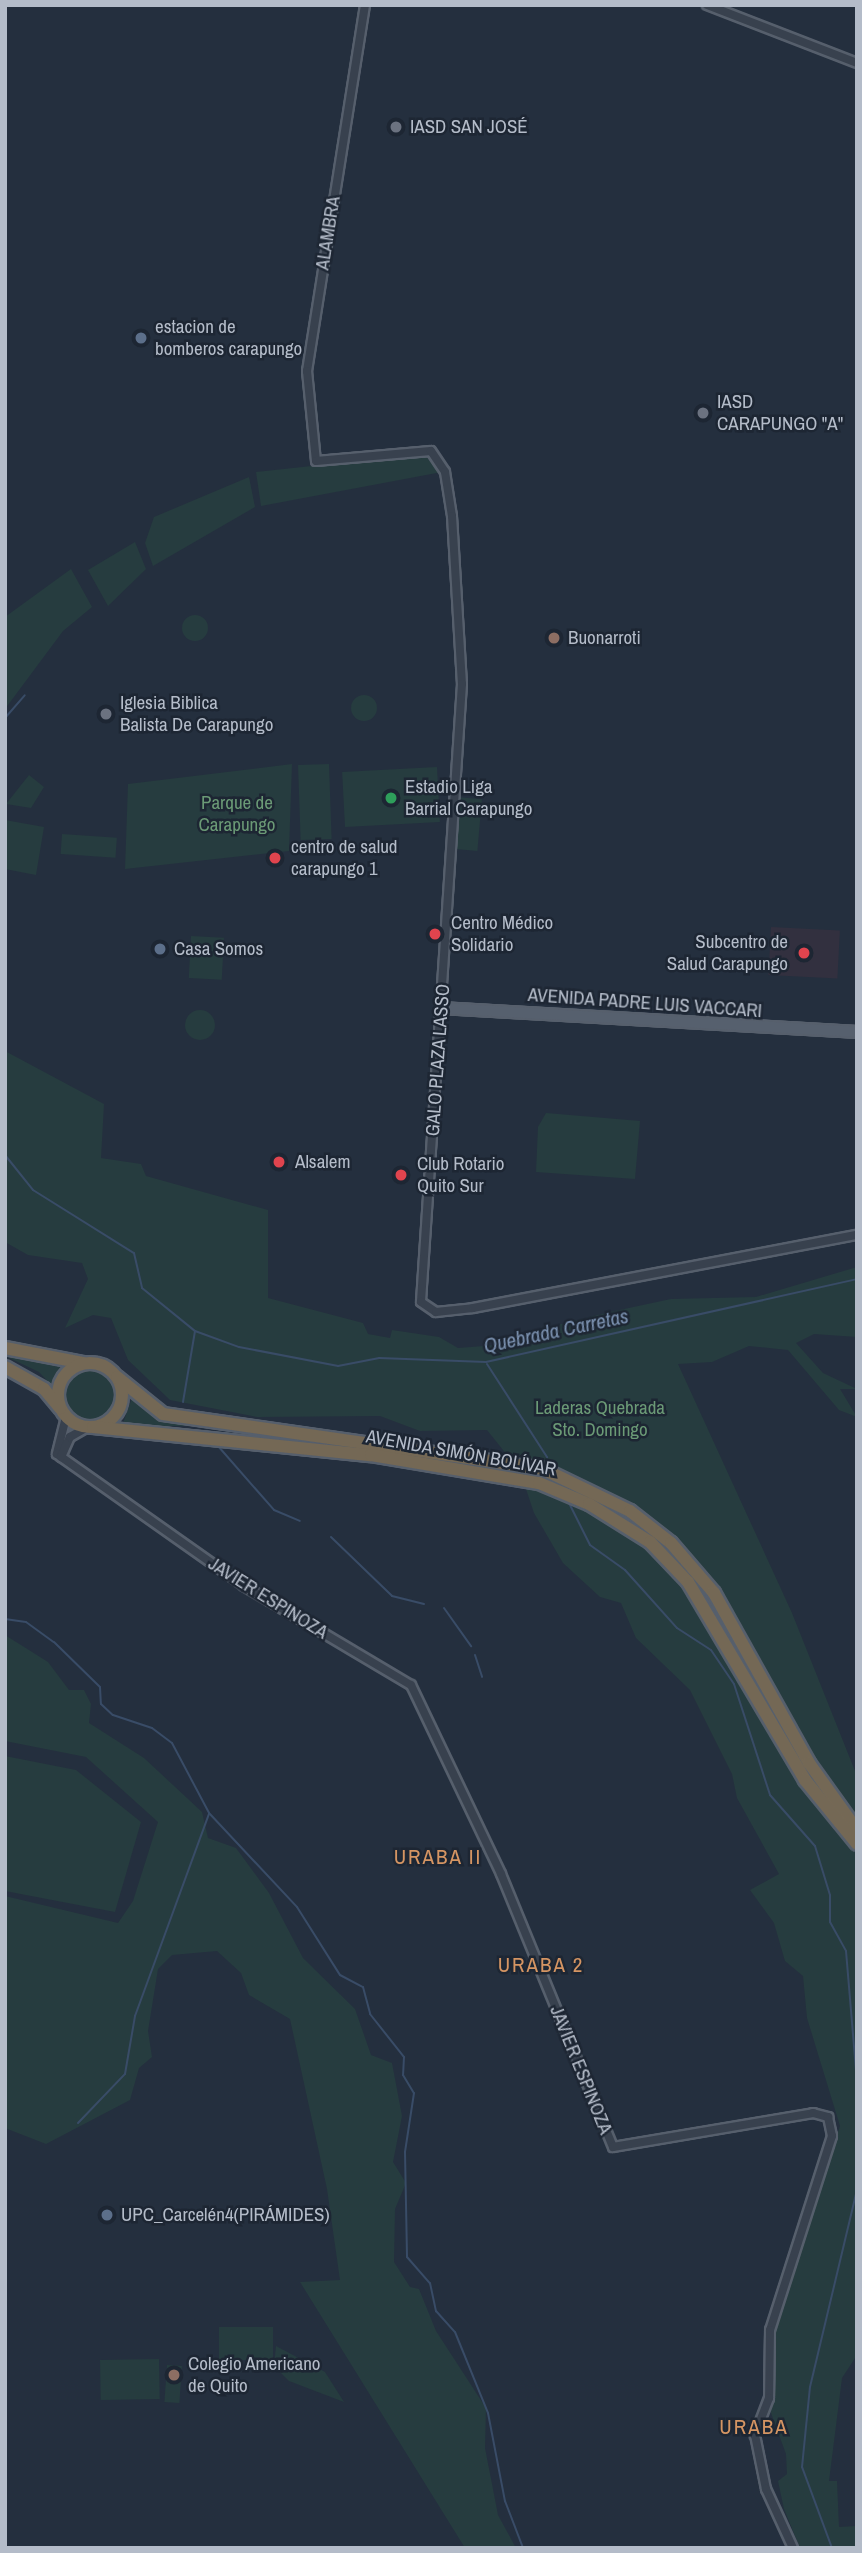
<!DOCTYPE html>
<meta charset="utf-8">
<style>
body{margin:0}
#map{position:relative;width:862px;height:2553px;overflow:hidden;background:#242f3e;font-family:"Archivo Narrow",sans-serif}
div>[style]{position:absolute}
.medical>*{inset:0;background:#32303f;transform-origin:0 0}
.green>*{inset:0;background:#263c3f;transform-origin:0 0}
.round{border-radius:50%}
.stream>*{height:2px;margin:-1px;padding:0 1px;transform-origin:1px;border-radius:1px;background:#394c67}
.roads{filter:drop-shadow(2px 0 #565f6c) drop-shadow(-2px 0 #565f6c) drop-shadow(0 2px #565f6c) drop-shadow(0 -2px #565f6c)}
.minor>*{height:8px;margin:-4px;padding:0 4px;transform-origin:4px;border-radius:4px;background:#38414e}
.major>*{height:10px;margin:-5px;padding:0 5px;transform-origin:5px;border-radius:5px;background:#56606e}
.highway>*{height:12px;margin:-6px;padding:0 6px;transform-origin:6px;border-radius:6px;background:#746855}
.highway>.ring{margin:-6px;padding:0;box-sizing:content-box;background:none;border:12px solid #746855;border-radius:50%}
.dots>*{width:19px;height:19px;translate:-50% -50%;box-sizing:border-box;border:4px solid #1d2633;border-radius:50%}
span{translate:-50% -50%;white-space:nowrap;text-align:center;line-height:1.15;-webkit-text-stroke:5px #1d2633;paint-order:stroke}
.poi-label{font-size:19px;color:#b4bcc9}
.left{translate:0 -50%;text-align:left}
.right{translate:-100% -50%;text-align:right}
.street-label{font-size:19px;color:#b4bcc9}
.park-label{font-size:19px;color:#6b9a76}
.water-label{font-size:21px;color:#7c92b1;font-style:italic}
.neighbourhood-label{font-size:21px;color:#d59563;letter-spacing:2px}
.frame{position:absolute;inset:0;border:7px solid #b4bcc9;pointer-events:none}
</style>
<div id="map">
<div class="medical">
<div style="left:771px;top:927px;width:69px;height:48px;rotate:3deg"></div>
</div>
<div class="green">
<div style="clip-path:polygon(423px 454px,442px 472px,261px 506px,256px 472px)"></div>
<div style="clip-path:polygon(249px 477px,255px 507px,153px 566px,145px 543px,154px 517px)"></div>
<div style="clip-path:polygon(135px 542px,146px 569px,108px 606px,88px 570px)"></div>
<div style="clip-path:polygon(71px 569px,92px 607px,63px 631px,5px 709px,5px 617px)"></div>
<div class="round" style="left:182px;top:615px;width:26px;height:26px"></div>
<div class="round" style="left:351px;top:695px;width:26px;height:26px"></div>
<div style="clip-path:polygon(292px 764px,289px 851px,125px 869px,128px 784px)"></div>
<div style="left:329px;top:764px;width:75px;height:31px;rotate:88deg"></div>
<div style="left:437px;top:767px;width:55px;height:95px;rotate:87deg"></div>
<div style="clip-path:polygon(29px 775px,44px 787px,31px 808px,6px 804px)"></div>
<div style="left:457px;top:797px;width:25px;height:52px;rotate:5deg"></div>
<div style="clip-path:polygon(5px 820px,44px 827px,36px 875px,5px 869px)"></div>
<div style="left:62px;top:834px;width:55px;height:20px;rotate:4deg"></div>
<div style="left:191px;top:936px;width:33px;height:42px;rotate:3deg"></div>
<div class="round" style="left:185px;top:1010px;width:30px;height:30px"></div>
<div style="clip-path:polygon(5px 1051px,104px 1104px,101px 1158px,141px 1164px,146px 1176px,268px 1210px,268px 1298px,363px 1323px,368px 1334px,390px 1338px,392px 1330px,439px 1337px,458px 1348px,524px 1343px,521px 1334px,610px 1312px,671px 1299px,756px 1297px,857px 1267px,857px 1337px,814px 1334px,796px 1343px,823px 1373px,857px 1389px,840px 1389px,857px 1417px,839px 1410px,788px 1350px,749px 1346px,712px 1362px,678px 1364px,792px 1613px,857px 1776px,857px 2355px,842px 2378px,829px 2481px,837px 2481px,839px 2527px,857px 2526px,857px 2548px,800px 2548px,784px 2509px,778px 2481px,787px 2474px,786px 2454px,771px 2413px,773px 2332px,840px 2126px,807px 2018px,803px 1976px,785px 1961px,774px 1923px,750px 1890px,779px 1874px,737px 1798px,732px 1774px,690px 1690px,636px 1638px,621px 1603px,600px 1597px,563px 1563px,534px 1513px,521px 1474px,191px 1426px,122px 1426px,132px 1398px,157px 1419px,519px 1470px,487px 1430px,420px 1431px,380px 1416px,257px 1417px,170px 1400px,128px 1360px,111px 1318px,93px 1315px,65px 1328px,88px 1279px,82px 1263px,28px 1255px,5px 1242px)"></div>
<div style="clip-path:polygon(546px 1113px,640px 1121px,635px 1179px,536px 1172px,538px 1127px)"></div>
<div style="clip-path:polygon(5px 1356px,56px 1366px,66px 1367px,54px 1388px,39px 1372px)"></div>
<div class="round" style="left:66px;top:1370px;width:52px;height:52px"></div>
<div style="clip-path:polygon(5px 1635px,48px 1662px,69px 1690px,84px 1690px,91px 1704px,89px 1723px,144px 1758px,202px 1812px,208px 1838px,236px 1848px,269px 1893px,303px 1958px,355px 2009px,371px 2055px,392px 2063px,402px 2116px,393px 2162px,406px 2183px,395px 2209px,394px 2262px,410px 2287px,419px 2289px,436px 2331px,486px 2408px,485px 2448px,498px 2515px,516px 2548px,465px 2548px,300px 2282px,340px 2280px,327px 2189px,290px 2019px,249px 1995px,241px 1973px,217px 1951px,172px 1955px,158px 1969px,148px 2031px,152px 2057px,139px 2068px,130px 2100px,46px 2144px,5px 2128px,5px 1896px,118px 1923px,133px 1901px,158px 1822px,86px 1757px,5px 1741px)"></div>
<div style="clip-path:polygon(5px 1756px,76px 1770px,141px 1822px,115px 1912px,5px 1891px)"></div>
<div style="left:219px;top:2327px;width:54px;height:33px"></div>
<div style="clip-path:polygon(276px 2346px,325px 2372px,344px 2402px,289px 2381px,274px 2366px)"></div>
<div style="left:159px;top:2359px;width:40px;height:59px;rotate:89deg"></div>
<div style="left:167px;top:2365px;width:15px;height:37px;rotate:4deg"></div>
</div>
<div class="stream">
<div style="left:5px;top:718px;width:30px;rotate:-49deg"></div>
<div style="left:5px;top:1155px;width:45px;rotate:51.3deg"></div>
<div style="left:33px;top:1190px;width:119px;rotate:32deg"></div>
<div style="left:134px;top:1253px;width:36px;rotate:77deg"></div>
<div style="left:142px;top:1288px;width:68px;rotate:39.1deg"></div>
<div style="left:195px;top:1331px;width:47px;rotate:20deg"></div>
<div style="left:239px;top:1347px;width:101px;rotate:10.9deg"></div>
<div style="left:338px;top:1366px;width:42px;rotate:-11deg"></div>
<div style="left:379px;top:1358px;width:107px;rotate:2.1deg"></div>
<div style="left:486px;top:1362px;width:380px;rotate:-12.6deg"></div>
<div style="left:487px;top:1364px;width:111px;rotate:57.2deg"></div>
<div style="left:183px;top:1402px;width:72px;rotate:-80.4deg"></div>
<div style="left:218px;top:1446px;width:85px;rotate:48.8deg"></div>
<div style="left:274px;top:1510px;width:28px;rotate:23deg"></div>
<div style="left:569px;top:1503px;width:47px;rotate:63.4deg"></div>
<div style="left:590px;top:1545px;width:43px;rotate:35.5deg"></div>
<div style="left:625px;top:1570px;width:78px;rotate:48.1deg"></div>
<div style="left:677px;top:1628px;width:40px;rotate:32.9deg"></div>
<div style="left:711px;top:1650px;width:41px;rotate:55.9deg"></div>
<div style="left:734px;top:1684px;width:117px;rotate:72deg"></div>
<div style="left:770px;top:1795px;width:68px;rotate:48.6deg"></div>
<div style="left:815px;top:1846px;width:51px;rotate:73deg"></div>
<div style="left:830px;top:1895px;width:27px;rotate:90deg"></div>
<div style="left:830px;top:1922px;width:33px;rotate:61deg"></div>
<div style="left:846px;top:1951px;width:131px;rotate:85.2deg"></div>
<div style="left:331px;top:1537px;width:85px;rotate:44deg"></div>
<div style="left:392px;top:1596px;width:33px;rotate:14deg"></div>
<div style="left:444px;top:1608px;width:47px;rotate:54.6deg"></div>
<div style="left:5px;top:1619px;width:21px;rotate:8deg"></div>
<div style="left:26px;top:1622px;width:34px;rotate:36deg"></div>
<div style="left:54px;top:1642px;width:64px;rotate:44.4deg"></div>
<div style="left:100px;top:1687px;width:17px;rotate:87deg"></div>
<div style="left:101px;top:1704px;width:16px;rotate:43deg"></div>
<div style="left:113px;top:1715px;width:41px;rotate:18.4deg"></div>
<div style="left:152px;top:1728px;width:25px;rotate:37deg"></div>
<div style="left:172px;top:1743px;width:79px;rotate:62.1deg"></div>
<div style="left:209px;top:1813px;width:129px;rotate:46.9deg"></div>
<div style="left:297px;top:1907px;width:80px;rotate:57.7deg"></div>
<div style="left:340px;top:1975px;width:26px;rotate:28deg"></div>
<div style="left:363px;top:1987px;width:28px;rotate:75deg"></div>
<div style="left:370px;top:2014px;width:55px;rotate:51.7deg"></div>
<div style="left:404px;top:2057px;width:18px;rotate:93deg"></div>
<div style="left:403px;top:2075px;width:21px;rotate:59deg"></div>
<div style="left:414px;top:2093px;width:60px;rotate:98.7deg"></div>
<div style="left:405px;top:2152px;width:105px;rotate:88.9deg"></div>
<div style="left:407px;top:2257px;width:35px;rotate:49deg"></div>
<div style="left:430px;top:2283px;width:29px;rotate:78deg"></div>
<div style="left:436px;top:2311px;width:28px;rotate:48deg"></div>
<div style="left:455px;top:2332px;width:87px;rotate:67.8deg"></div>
<div style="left:488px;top:2413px;width:90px;rotate:79.1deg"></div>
<div style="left:505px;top:2501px;width:50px;rotate:69deg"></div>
<div style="left:475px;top:1655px;width:23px;rotate:72deg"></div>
<div style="left:78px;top:2123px;width:68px;rotate:-46.2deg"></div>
<div style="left:125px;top:2074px;width:59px;rotate:-80.2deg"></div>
<div style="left:135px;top:2016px;width:215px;rotate:-69.9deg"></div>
<div style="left:832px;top:2548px;width:86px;rotate:-110.3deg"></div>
<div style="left:802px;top:2467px;width:80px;rotate:-84.3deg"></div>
<div style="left:810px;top:2387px;width:203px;rotate:-76.6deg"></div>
</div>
<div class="roads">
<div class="minor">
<div style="left:365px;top:5px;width:371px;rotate:99deg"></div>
<div style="left:307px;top:371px;width:90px;rotate:84.3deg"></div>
<div style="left:316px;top:461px;width:115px;rotate:-5deg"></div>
<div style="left:431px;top:451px;width:25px;rotate:56deg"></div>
<div style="left:445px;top:472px;width:45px;rotate:81deg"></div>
<div style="left:452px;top:516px;width:168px;rotate:86.6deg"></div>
<div style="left:462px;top:684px;width:619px;rotate:93.8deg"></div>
<div style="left:421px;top:1302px;width:18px;rotate:34deg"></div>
<div style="left:436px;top:1312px;width:37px;rotate:-6deg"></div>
<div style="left:473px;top:1308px;width:391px;rotate:-10.8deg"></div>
<div style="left:707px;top:5px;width:161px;rotate:21.1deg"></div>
<div style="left:66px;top:1417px;width:38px;rotate:104deg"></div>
<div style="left:57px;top:1454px;width:229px;rotate:35.2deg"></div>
<div style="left:244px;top:1586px;width:194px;rotate:30.7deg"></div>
<div style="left:411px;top:1685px;width:209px;rotate:64.5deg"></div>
<div style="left:501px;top:1874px;width:295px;rotate:67.7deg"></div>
<div style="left:613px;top:2147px;width:203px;rotate:-9.6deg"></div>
<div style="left:813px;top:2113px;width:16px;rotate:15deg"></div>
<div style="left:828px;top:2117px;width:19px;rotate:78deg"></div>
<div style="left:832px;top:2136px;width:204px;rotate:107.7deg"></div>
<div style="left:770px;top:2330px;width:68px;rotate:90.8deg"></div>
<div style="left:769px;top:2398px;width:40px;rotate:111deg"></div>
<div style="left:755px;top:2435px;width:55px;rotate:78.5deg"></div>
<div style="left:766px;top:2489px;width:65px;rotate:65.4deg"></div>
<div style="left:61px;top:1457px;width:22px;rotate:-66deg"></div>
<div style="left:70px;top:1437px;width:20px;rotate:-30deg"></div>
</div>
<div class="major">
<div style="left:441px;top:1008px;width:417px;rotate:3.3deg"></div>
</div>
<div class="highway">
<div style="left:5px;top:1348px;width:79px;rotate:10.9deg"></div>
<div class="ring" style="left:58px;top:1363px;width:52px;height:52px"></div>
<div style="left:5px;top:1367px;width:45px;rotate:29.4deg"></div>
<div style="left:44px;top:1389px;width:25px;rotate:50deg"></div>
<div style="left:117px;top:1377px;width:59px;rotate:38.8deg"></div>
<div style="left:163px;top:1414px;width:384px;rotate:8.2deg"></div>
<div style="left:543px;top:1469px;width:97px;rotate:25.8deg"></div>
<div style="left:630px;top:1511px;width:52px;rotate:38deg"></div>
<div style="left:671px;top:1543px;width:66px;rotate:49.3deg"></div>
<div style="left:714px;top:1593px;width:195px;rotate:60.8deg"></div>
<div style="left:809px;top:1763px;width:82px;rotate:54.4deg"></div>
<div style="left:93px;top:1427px;width:279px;rotate:5.8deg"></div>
<div style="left:371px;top:1455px;width:170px;rotate:9.5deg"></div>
<div style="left:539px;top:1483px;width:54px;rotate:22.8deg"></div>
<div style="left:589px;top:1504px;width:72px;rotate:31.9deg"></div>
<div style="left:650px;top:1542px;width:55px;rotate:46.5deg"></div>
<div style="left:688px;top:1582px;width:230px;rotate:59.4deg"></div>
<div style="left:805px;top:1780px;width:82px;rotate:50.9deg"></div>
</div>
</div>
<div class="dots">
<div style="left:396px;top:127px;background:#6b7280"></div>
<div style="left:141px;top:338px;background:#5c6f8a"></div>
<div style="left:703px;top:413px;background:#6b7280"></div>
<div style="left:554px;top:638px;background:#8d6e63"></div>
<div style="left:106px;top:714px;background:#6b7280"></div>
<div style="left:391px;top:798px;background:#2e9e5b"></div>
<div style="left:275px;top:858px;background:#e0444e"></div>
<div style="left:435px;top:934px;background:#e0444e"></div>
<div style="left:160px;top:949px;background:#5c6f8a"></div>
<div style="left:804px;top:953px;background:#e0444e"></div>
<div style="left:279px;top:1162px;background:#e0444e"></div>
<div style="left:401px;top:1175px;background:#e0444e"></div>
<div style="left:107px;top:2215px;background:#5c6f8a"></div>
<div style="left:174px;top:2375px;background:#8d6e63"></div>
</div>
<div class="poi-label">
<span class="left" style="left:410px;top:127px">IASD SAN JOSÉ</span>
<span class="left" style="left:155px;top:338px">estacion de<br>bomberos carapungo</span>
<span class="left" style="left:717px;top:413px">IASD<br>CARAPUNGO "A"</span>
<span class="left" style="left:568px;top:638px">Buonarroti</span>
<span class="left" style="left:120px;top:714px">Iglesia Biblica<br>Balista De Carapungo</span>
<span class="left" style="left:405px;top:798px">Estadio Liga<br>Barrial Carapungo</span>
<span class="left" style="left:291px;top:858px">centro de salud<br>carapungo 1</span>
<span class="left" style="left:451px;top:934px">Centro Médico<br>Solidario</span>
<span class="right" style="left:788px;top:953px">Subcentro de<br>Salud Carapungo</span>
<span class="left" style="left:174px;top:949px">Casa Somos</span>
<span class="left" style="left:295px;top:1162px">Alsalem</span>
<span class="left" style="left:417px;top:1175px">Club Rotario<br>Quito Sur</span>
<span class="left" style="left:121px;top:2215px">UPC_Carcelén4(PIRÁMIDES)</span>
<span class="left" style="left:188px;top:2375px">Colegio Americano<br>de Quito</span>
</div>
<div class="street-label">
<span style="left:328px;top:233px;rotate:-81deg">ALAMBRA</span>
<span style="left:645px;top:1003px;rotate:4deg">AVENIDA PADRE LUIS VACCARI</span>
<span style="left:438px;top:1060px;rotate:-86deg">GALO PLAZA LASSO</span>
<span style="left:461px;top:1453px;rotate:10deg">AVENIDA SIMÓN BOLÍVAR</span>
<span style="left:268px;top:1598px;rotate:32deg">JAVIER ESPINOZA</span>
<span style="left:581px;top:2070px;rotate:68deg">JAVIER ESPINOZA</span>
</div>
<div class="park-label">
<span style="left:237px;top:814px">Parque de<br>Carapungo</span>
<span style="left:600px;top:1419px">Laderas Quebrada<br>Sto. Domingo</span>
</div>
<div class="water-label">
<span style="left:556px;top:1331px;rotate:-12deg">Quebrada Carretas</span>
</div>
<div class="neighbourhood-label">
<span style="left:438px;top:1857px">URABA II</span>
<span style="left:541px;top:1965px">URABA 2</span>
<span style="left:754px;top:2427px">URABA</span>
</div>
<div class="frame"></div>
</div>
